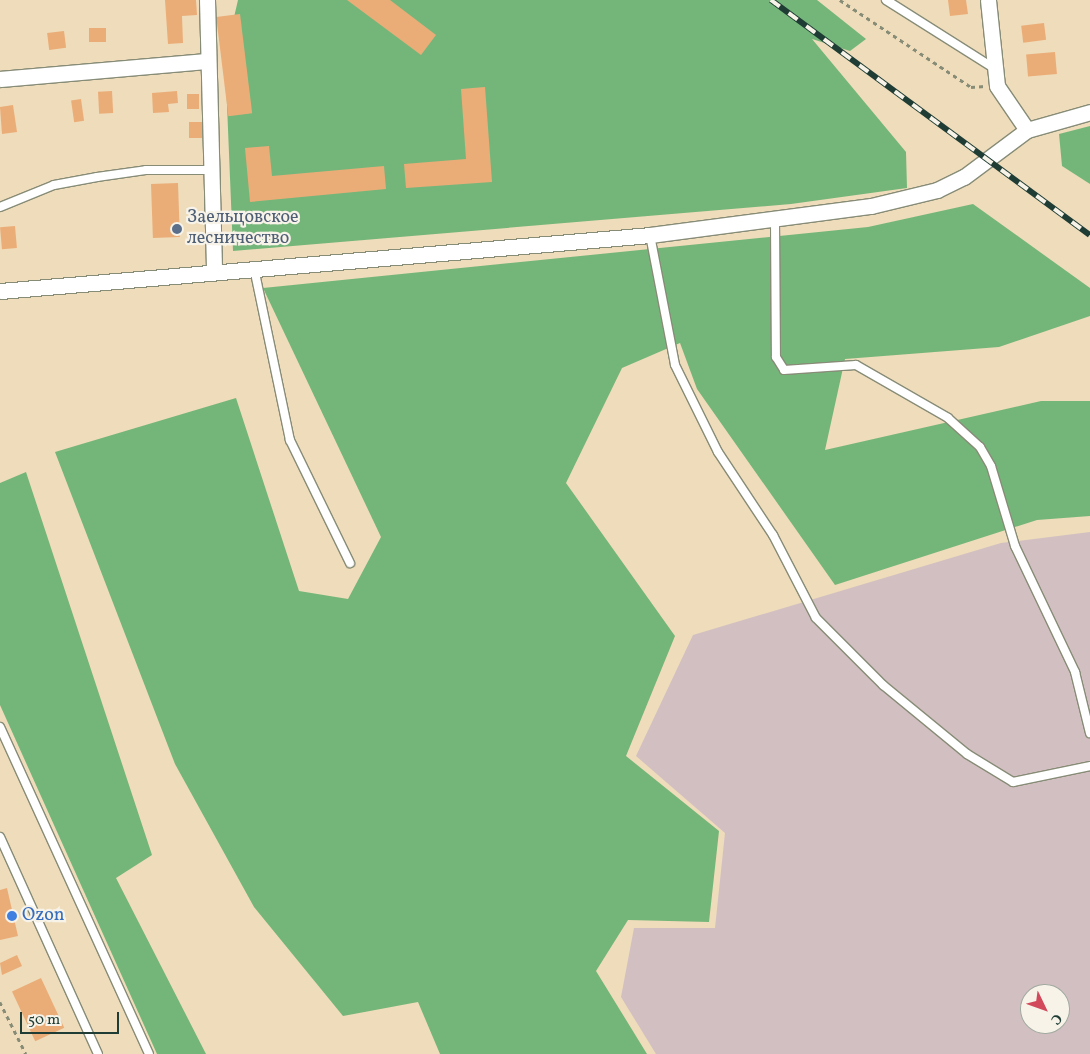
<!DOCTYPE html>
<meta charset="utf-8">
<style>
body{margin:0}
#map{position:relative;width:1090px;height:1054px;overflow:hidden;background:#efdcba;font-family:Vollkorn,serif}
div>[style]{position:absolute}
.industrial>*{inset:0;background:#d2bfc1}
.forest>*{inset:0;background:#74b679}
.building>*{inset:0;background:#eaad78;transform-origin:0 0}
.path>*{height:2.5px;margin-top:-1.25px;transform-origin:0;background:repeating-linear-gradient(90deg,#878c77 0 4px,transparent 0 8px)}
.roads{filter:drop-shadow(1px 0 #878c77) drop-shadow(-1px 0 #878c77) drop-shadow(0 1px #878c77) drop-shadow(0 -1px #878c77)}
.service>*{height:8px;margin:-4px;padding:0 4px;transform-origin:4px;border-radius:4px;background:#fff}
.minor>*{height:15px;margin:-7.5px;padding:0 7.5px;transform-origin:7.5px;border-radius:7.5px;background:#fff}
.rail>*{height:5.5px;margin-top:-2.75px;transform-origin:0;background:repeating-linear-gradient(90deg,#f7f3e8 0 11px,#1f3d34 0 22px);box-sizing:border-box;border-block:1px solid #1f3d34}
.dots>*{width:14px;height:14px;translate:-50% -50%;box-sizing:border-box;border:2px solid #f7f3e8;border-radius:50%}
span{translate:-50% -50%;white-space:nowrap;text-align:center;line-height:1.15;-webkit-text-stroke:4.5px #f7f3e8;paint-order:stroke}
.service-label{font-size:18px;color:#4e5e75}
.left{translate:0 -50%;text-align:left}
.shop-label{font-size:18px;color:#366cbe}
.north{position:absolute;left:1020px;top:984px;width:50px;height:50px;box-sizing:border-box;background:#f7f3e8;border:1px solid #a1aaa0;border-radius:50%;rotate:132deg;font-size:14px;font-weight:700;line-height:20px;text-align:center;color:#1f3d34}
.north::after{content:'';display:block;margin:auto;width:18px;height:22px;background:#d1495b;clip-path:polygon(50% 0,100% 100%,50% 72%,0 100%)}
.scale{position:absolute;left:20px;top:1012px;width:99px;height:22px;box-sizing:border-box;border:2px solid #1f3d34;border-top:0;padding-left:6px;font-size:15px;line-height:18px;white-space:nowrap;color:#1f3d34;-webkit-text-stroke:4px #f7f3e8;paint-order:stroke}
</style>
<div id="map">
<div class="industrial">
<div style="clip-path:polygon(evenodd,1090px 532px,1090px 1054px,656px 1054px,621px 997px,634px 928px,715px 928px,725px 833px,636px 756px,693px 635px,1001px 543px,1090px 532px,1030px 994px,1060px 994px,1060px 1024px,1030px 1024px,1030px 994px)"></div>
</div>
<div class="forest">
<div style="clip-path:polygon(238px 0,817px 0,866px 39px,850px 51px,812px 39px,906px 152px,907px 188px,791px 204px,233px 251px,225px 56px)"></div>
<div style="clip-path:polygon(1090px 126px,1090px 184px,1062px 166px,1059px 134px)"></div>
<div style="clip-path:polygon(973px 204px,1090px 288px,1090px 316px,999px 347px,845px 359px,825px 450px,1041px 401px,1090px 401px,1090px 516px,1037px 520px,835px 585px,697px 389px,680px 343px,622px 368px,566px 483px,675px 636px,626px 756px,719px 831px,709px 922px,628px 920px,596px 971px,647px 1054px,440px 1054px,418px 1002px,343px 1016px,254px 907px,175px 764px,55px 452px,236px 398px,299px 591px,348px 599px,381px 537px,263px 288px,868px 227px)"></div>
<div style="clip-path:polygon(26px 472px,152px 855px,116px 878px,206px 1054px,157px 1054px,0 705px,0 483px)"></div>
</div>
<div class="building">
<div style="clip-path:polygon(165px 0,196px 0,197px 15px,182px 16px,183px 43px,168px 44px)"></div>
<div style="clip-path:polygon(347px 0,390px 0,436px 35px,421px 55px)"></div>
<div style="clip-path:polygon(948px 0,966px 0,968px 14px,950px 16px)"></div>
<div style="left:240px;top:14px;width:100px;height:24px;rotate:83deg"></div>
<div style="left:1044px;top:23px;width:17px;height:23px;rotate:83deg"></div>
<div style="left:106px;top:28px;width:14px;height:17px;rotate:90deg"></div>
<div style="left:64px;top:31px;width:17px;height:17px;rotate:83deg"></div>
<div style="left:1055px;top:52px;width:22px;height:29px;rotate:85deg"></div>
<div style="clip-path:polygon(485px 87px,492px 182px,406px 188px,404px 164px,466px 159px,461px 89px)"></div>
<div style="left:112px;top:91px;width:22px;height:14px;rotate:87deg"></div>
<div style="clip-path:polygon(177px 91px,178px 103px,168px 104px,169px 112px,153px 113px,152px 93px)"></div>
<div style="left:187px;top:94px;width:12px;height:15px"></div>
<div style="left:81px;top:99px;width:22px;height:10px;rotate:82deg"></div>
<div style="clip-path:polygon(13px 105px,17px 132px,2px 134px,0 107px)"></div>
<div style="left:189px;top:122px;width:13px;height:16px"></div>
<div style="clip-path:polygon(269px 146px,272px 176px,384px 166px,386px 189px,250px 202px,245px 148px)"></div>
<div style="left:178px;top:183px;width:54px;height:27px;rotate:88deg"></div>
<div style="left:15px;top:226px;width:22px;height:15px;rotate:85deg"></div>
<div style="clip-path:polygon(7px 888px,18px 936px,0 940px,0 890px)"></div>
<div style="clip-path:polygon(17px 955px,22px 966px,2px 975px,0 963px)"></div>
<div style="left:41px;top:978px;width:55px;height:32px;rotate:65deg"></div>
</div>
<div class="path">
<div style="left:840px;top:0;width:157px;rotate:33.6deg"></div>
<div style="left:971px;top:87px;width:14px;rotate:-4deg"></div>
<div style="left:0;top:1002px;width:58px;rotate:63.4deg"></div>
</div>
<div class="roads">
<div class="service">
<div style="left:886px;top:0;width:129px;rotate:32.3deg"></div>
<div style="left:0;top:207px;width:58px;rotate:-22.2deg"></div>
<div style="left:54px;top:185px;width:44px;rotate:-10.5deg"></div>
<div style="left:97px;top:177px;width:49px;rotate:-8.1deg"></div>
<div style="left:146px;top:170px;width:64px"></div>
<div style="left:775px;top:221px;width:136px;rotate:89.6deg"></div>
<div style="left:776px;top:357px;width:15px;rotate:58deg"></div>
<div style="left:784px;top:370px;width:72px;rotate:-4deg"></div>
<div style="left:856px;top:365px;width:106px;rotate:29.9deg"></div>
<div style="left:948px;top:418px;width:43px;rotate:42.2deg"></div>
<div style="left:980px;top:447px;width:22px;rotate:60deg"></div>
<div style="left:991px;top:466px;width:84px;rotate:73.3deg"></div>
<div style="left:1015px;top:546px;width:140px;rotate:64.5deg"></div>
<div style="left:1075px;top:672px;width:63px;rotate:76.2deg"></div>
<div style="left:650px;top:235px;width:132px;rotate:79.1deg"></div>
<div style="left:675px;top:365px;width:97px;rotate:63.7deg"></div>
<div style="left:718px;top:452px;width:100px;rotate:56.5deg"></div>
<div style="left:773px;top:535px;width:93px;rotate:62.6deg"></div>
<div style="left:816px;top:618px;width:95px;rotate:45deg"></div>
<div style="left:883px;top:685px;width:109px;rotate:39.4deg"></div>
<div style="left:967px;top:754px;width:54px;rotate:31.3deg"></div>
<div style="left:1013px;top:782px;width:79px;rotate:-11.7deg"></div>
<div style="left:254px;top:268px;width:176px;rotate:78.2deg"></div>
<div style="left:290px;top:440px;width:137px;rotate:64deg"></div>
<div style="left:0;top:727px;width:359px;rotate:65.5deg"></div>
<div style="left:0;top:837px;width:238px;rotate:65.7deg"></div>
</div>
<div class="minor">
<div style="left:207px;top:0;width:272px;rotate:88.5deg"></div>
<div style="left:988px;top:0;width:86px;rotate:84deg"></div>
<div style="left:997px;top:86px;width:53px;rotate:55.7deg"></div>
<div style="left:0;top:79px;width:208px;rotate:-5deg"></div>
<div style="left:0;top:291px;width:652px;rotate:-4.92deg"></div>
<div style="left:650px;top:235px;width:223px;rotate:-7.5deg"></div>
<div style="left:871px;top:206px;width:68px;rotate:-13.6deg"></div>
<div style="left:937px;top:190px;width:30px;rotate:-26deg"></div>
<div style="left:964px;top:177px;width:79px;rotate:-36.7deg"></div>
<div style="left:1027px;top:130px;width:66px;rotate:-15.9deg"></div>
</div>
</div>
<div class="rail">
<div style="left:771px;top:0;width:396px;rotate:36.4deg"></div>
</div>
<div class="dots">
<div style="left:177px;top:229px;background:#5c6f8a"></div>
<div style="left:12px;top:916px;background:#3f7fe0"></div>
</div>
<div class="service-label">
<span class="left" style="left:187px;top:229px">Заельцовское<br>лесничество</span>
</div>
<div class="shop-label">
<span class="left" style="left:22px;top:916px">Ozon</span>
</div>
<div class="north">С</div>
<div class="scale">50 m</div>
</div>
